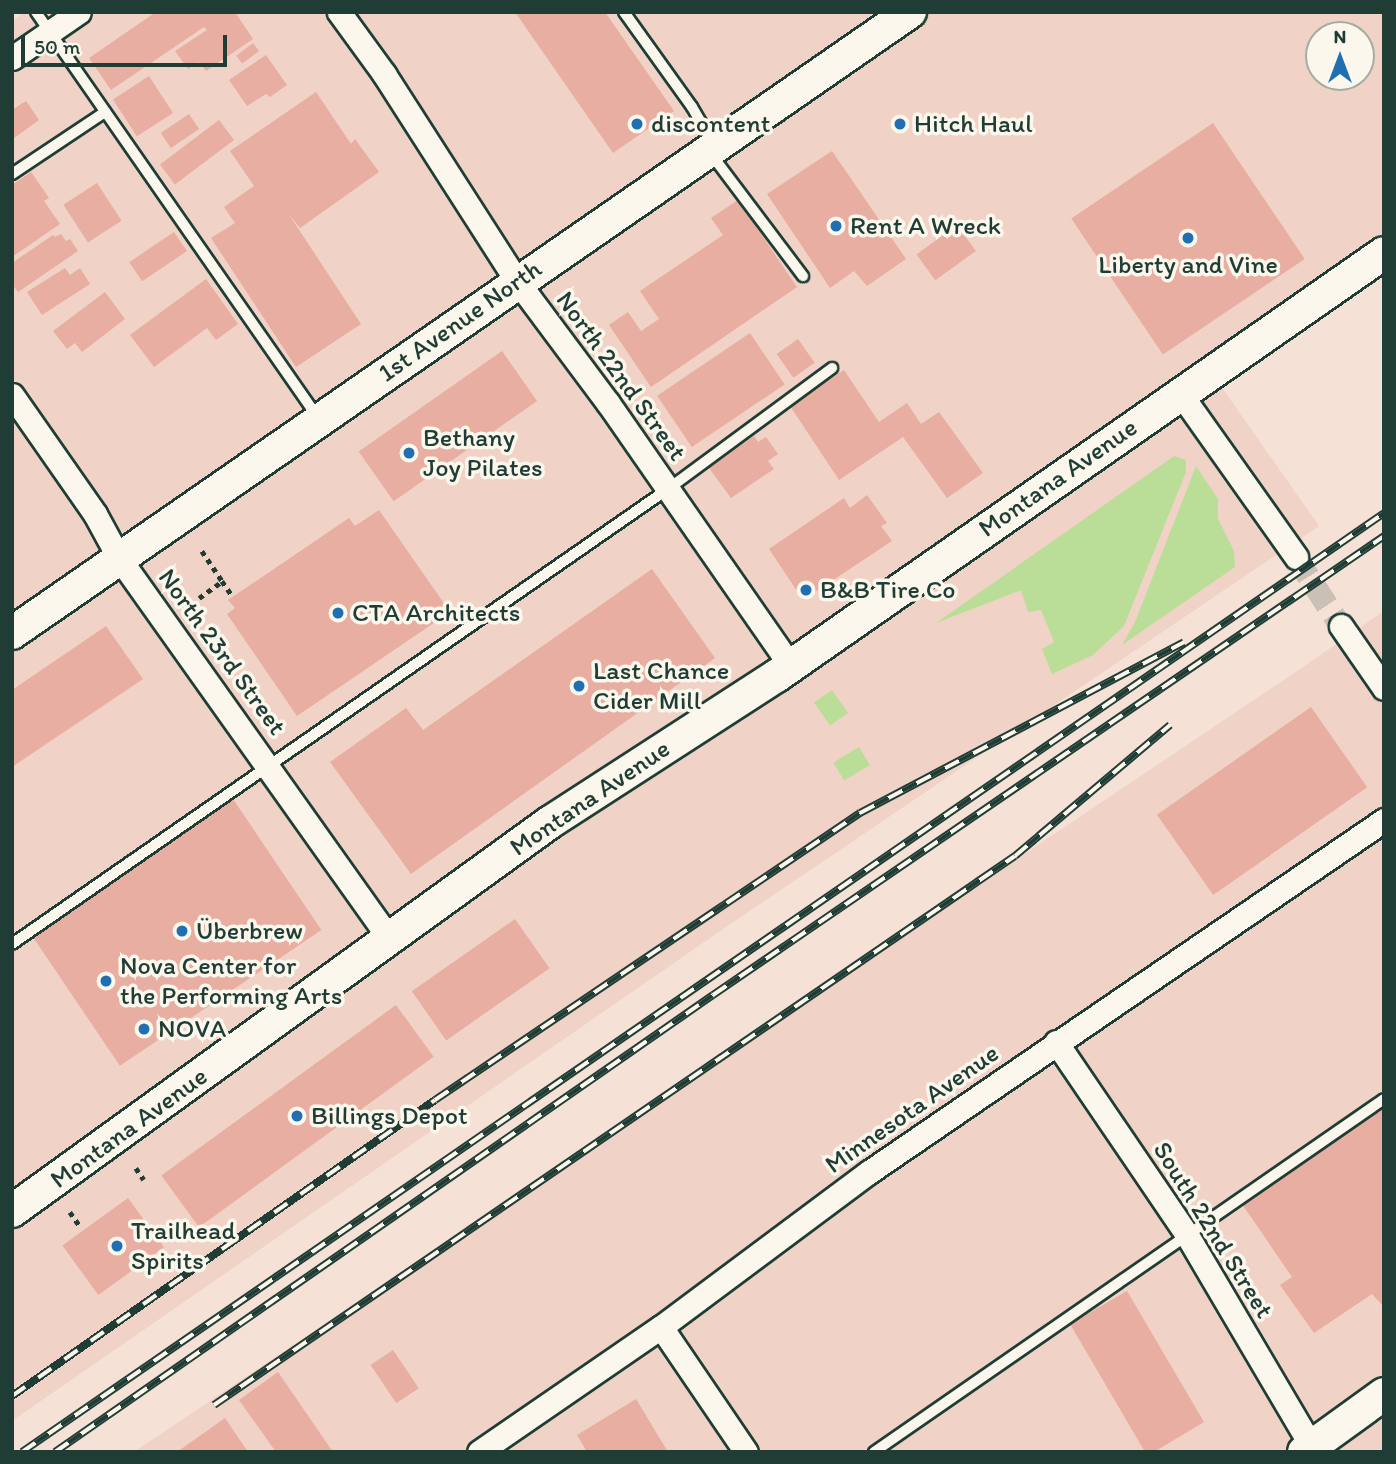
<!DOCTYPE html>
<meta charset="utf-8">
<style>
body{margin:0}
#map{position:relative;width:1396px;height:1464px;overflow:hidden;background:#f5e1d6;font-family:Itim,sans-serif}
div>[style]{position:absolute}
.built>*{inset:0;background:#f1d2c6}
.green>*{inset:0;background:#bade98;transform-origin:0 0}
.building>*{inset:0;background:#e7aea1;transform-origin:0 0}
.street-tunnel>*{height:23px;margin-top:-11.5px;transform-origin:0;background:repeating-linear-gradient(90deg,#cac0b6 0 23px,transparent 0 34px)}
.path>*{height:4.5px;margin-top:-2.25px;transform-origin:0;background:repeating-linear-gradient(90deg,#1f3d34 0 5px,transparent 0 10px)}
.roads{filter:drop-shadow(2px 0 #1f3d34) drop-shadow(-2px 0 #1f3d34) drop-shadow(0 2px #1f3d34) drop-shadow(0 -2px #1f3d34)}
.lane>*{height:10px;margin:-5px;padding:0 5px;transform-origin:5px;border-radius:5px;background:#fbf7ec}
.street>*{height:23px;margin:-11.5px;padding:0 11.5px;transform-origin:11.5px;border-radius:11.5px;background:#fbf7ec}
.secondary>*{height:32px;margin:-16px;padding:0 16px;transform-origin:16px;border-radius:16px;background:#fbf7ec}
.rail>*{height:8px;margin-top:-4px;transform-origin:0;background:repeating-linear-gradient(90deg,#fbf7ec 0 16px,#1f3d34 0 32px);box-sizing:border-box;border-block:2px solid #1f3d34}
.dots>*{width:19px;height:19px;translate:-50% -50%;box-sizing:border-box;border:4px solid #fbf7ec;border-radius:50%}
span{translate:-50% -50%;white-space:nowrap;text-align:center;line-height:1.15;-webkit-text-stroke:7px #fbf7ec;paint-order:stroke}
.poi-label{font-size:26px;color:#1f3d34}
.left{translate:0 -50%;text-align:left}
.street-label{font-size:26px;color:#1f3d34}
.frame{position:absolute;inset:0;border:14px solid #1f3d34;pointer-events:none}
.north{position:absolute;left:1305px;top:21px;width:70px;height:70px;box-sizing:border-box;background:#fbf7ec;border:2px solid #a3ada2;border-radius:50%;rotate:0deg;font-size:19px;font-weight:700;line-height:28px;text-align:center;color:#1f3d34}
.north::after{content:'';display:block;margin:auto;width:24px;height:32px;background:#1f6fb2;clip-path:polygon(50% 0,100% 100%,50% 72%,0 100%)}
.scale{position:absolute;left:21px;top:35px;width:206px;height:32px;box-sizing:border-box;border:4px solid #1f3d34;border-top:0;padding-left:9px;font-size:21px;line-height:24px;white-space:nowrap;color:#1f3d34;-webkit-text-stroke:5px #fbf7ec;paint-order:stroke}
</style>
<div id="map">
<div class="built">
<div style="clip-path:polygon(evenodd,25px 12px,1384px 12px,1384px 238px,1202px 359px,1319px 526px,723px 929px,12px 1421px,12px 21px,25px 12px,1319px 35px,1361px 35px,1361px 77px,1319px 77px,1319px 35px)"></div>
<div style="clip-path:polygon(1384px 611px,1384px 1452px,134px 1452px,1303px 667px)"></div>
</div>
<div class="green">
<div style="clip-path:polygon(1174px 456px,1186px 460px,1186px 472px,1124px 626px,1093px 655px,1052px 674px,1042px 649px,1054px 642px,1041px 610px,1028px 612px,1021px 590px,936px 623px)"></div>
<div style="clip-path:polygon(1196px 466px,1218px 499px,1218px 519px,1234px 551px,1235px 567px,1122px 645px,1135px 622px)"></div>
<div style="left:832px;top:690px;width:28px;height:22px;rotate:55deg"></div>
<div style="left:859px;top:747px;width:21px;height:30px;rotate:59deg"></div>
</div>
<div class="building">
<div style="clip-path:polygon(156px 12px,235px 12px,253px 39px,206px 71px,199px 62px,188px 69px,175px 51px,207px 30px,204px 27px,111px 90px,89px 58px)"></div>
<div style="clip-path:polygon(515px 12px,605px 12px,674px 111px,613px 153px)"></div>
<div style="left:253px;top:43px;width:10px;height:21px;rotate:53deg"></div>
<div style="clip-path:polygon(266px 55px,287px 85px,270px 97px,266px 94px,247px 106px,229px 80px)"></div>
<div style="left:149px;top:76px;width:44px;height:43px;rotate:57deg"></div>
<div style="clip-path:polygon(316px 92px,351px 144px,355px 139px,379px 172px,300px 228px,288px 213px,361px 324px,296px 367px,211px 238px,235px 223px,224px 207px,254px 186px,230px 151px)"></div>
<div style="clip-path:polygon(26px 101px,39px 120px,14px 138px,12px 110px)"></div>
<div style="left:189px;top:114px;width:18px;height:34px;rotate:56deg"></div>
<div style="left:219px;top:120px;width:25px;height:74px;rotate:53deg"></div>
<div style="left:1213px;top:123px;width:164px;height:171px;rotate:56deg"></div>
<div style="clip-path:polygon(832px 151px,906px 259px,867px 286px,854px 271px,830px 288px,767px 194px)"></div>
<div style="clip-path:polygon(31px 172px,49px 198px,44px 201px,60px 224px,12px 257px,12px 185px)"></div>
<div style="left:97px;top:183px;width:45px;height:40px;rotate:57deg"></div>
<div style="clip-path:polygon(738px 200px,797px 287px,651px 387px,609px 325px,628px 312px,641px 331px,659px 319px,640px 291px,723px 235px,711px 218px)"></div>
<div style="left:957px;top:225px;width:32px;height:50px;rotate:54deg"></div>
<div style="left:174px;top:232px;width:23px;height:54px;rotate:56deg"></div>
<div style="clip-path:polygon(61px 234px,66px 241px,70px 239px,78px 251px,18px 292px,12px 284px,12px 263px,53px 235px,55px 237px)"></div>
<div style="clip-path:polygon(65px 268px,70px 275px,80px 268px,90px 284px,42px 315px,27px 292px)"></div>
<div style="clip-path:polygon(206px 279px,238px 324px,216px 340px,207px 328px,154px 367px,130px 335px)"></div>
<div style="clip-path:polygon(105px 292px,125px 319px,82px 352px,75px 343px,67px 349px,53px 331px)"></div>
<div style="left:750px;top:333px;width:62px;height:112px;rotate:56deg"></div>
<div style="left:798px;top:339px;width:29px;height:26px;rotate:55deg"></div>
<div style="left:502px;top:351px;width:61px;height:175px;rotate:55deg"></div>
<div style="clip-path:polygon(844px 370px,879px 422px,907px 403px,921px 424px,939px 412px,983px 473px,947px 498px,903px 437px,839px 480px,790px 406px)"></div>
<div style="clip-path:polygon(754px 436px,758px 442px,766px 437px,778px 454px,768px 461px,774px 469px,731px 498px,709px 468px)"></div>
<div style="clip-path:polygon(867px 495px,887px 523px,881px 526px,892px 541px,803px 600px,769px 549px,844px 498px,850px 508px)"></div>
<div style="clip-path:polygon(379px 510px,450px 612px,297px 716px,227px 614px,235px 608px,228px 600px,349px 518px,355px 526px)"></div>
<div style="clip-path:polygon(652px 569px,715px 658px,411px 874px,330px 762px,406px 708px,423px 730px)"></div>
<div style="clip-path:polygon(106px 626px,143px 679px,12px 767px,12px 690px)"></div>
<div style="left:1311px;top:707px;width:98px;height:188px;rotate:55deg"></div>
<div style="left:233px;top:799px;width:158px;height:243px;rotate:56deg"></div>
<div style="left:515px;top:919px;width:60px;height:126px;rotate:55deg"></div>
<div style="left:396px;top:1005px;width:64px;height:290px;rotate:54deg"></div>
<div style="clip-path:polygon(1384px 1108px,1384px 1307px,1372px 1294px,1314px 1333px,1280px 1285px,1292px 1277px,1242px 1204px)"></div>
<div style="left:128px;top:1198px;width:61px;height:81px;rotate:54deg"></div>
<div style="clip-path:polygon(1127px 1291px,1204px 1422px,1154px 1452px,1145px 1452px,1070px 1324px)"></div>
<div style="left:393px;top:1350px;width:46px;height:27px;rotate:56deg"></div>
<div style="clip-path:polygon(278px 1372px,333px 1452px,276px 1452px,239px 1400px)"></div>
<div style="clip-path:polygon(636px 1399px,668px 1452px,587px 1452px,577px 1435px)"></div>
<div style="clip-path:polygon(225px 1418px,248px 1452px,177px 1452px)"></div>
</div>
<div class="street-tunnel">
<div style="left:1296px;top:557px;width:82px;rotate:56.9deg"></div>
</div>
<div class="path">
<div style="left:202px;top:551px;width:36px;rotate:56deg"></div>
<div style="left:199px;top:598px;width:29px;rotate:-36deg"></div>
<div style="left:222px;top:581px;width:19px;rotate:55deg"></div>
<div style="left:136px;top:1168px;width:14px;rotate:56deg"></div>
<div style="left:70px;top:1212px;width:16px;rotate:55deg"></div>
</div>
<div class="roads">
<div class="lane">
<div style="left:36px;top:12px;width:494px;rotate:55.2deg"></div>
<div style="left:624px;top:12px;width:117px;rotate:54.4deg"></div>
<div style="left:692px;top:107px;width:42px;rotate:59.7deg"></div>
<div style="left:711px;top:154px;width:153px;rotate:53deg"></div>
<div style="left:12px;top:174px;width:112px;rotate:-33.7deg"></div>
<div style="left:12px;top:944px;width:798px;rotate:-34.75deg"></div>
<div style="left:668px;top:489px;width:204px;rotate:-36.4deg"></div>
<div style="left:874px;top:1452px;width:620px;rotate:-34.69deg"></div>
</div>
<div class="street">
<div style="left:339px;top:12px;width:77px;rotate:54deg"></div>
<div style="left:384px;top:74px;width:246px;rotate:57.3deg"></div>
<div style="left:517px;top:281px;width:152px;rotate:53.3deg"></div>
<div style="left:608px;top:403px;width:320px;rotate:55.2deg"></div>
<div style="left:12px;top:58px;width:81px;rotate:-34.5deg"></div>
<div style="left:1180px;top:393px;width:201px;rotate:54.7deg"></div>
<div style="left:12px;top:395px;width:145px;rotate:55.1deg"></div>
<div style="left:95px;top:514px;width:50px;rotate:61.4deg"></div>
<div style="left:119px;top:558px;width:468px;rotate:54.6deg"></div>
<div style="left:1341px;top:626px;width:75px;rotate:55.3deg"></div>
<div style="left:1056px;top:1042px;width:233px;rotate:55.8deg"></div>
<div style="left:1187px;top:1235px;width:252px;rotate:59.5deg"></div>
<div style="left:661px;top:1327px;width:151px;rotate:55.8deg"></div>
<div style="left:479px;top:1452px;width:221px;rotate:-34.5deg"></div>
<div style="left:661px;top:1327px;width:259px;rotate:-36.7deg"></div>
<div style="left:869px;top:1172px;width:624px;rotate:-34.35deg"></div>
</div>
<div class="secondary">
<div style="left:12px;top:633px;width:1092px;rotate:-34.67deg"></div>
<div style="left:12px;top:1211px;width:663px;rotate:-35.85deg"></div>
<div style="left:549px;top:823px;width:273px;rotate:-32.9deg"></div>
<div style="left:778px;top:675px;width:738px;rotate:-34.85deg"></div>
<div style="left:1304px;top:1452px;width:99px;rotate:-35.9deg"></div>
</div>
</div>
<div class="rail">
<div style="left:12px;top:1396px;width:516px;rotate:-34.98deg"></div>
<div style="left:435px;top:1100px;width:513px;rotate:-34.03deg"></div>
<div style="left:860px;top:813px;width:366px;rotate:-27.8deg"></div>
<div style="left:214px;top:1405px;width:971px;rotate:-34.43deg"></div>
<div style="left:1015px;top:856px;width:203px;rotate:-40.2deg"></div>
<div style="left:22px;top:1452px;width:1654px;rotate:-34.58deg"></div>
<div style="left:55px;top:1452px;width:801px;rotate:-34.78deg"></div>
<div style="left:713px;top:995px;width:813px;rotate:-34.37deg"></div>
</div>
<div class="dots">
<div style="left:637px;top:124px;background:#1f6fb2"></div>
<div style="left:900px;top:124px;background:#1f6fb2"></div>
<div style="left:836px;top:226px;background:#1f6fb2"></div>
<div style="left:1188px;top:238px;background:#1f6fb2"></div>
<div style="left:409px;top:453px;background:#1f6fb2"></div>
<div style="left:806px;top:590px;background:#1f6fb2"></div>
<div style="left:338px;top:613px;background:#1f6fb2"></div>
<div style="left:579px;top:686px;background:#1f6fb2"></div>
<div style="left:182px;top:931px;background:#1f6fb2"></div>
<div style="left:106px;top:981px;background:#1f6fb2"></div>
<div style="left:144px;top:1029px;background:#1f6fb2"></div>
<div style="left:297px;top:1116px;background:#1f6fb2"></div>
<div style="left:117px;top:1246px;background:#1f6fb2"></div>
</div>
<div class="poi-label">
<span class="left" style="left:651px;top:124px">discontent</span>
<span class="left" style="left:914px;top:124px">Hitch Haul</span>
<span class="left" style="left:850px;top:226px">Rent A Wreck</span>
<span style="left:1188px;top:265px">Liberty and Vine</span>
<span class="left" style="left:423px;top:453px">Bethany<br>Joy Pilates</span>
<span class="left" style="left:820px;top:590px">B&amp;B Tire Co</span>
<span class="left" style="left:352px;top:613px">CTA Architects</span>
<span class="left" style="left:593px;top:686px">Last Chance<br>Cider Mill</span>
<span class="left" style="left:196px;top:931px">Überbrew</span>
<span class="left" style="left:120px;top:981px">Nova Center for<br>the Performing Arts</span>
<span class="left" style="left:158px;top:1029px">NOVA</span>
<span class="left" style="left:311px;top:1116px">Billings Depot</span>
<span class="left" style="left:131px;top:1246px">Trailhead<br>Spirits</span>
</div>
<div class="street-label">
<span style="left:460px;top:321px;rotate:-35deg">1st Avenue North</span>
<span style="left:621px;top:376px;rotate:54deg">North 22nd Street</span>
<span style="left:1058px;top:478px;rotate:-35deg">Montana Avenue</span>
<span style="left:222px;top:652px;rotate:54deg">North 23rd Street</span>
<span style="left:590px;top:798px;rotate:-34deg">Montana Avenue</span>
<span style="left:912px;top:1109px;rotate:-35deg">Minnesota Avenue</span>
<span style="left:129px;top:1128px;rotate:-36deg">Montana Avenue</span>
<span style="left:1213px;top:1230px;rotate:58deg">South 22nd Street</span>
</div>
<div class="frame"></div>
<div class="north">N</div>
<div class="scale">50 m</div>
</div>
